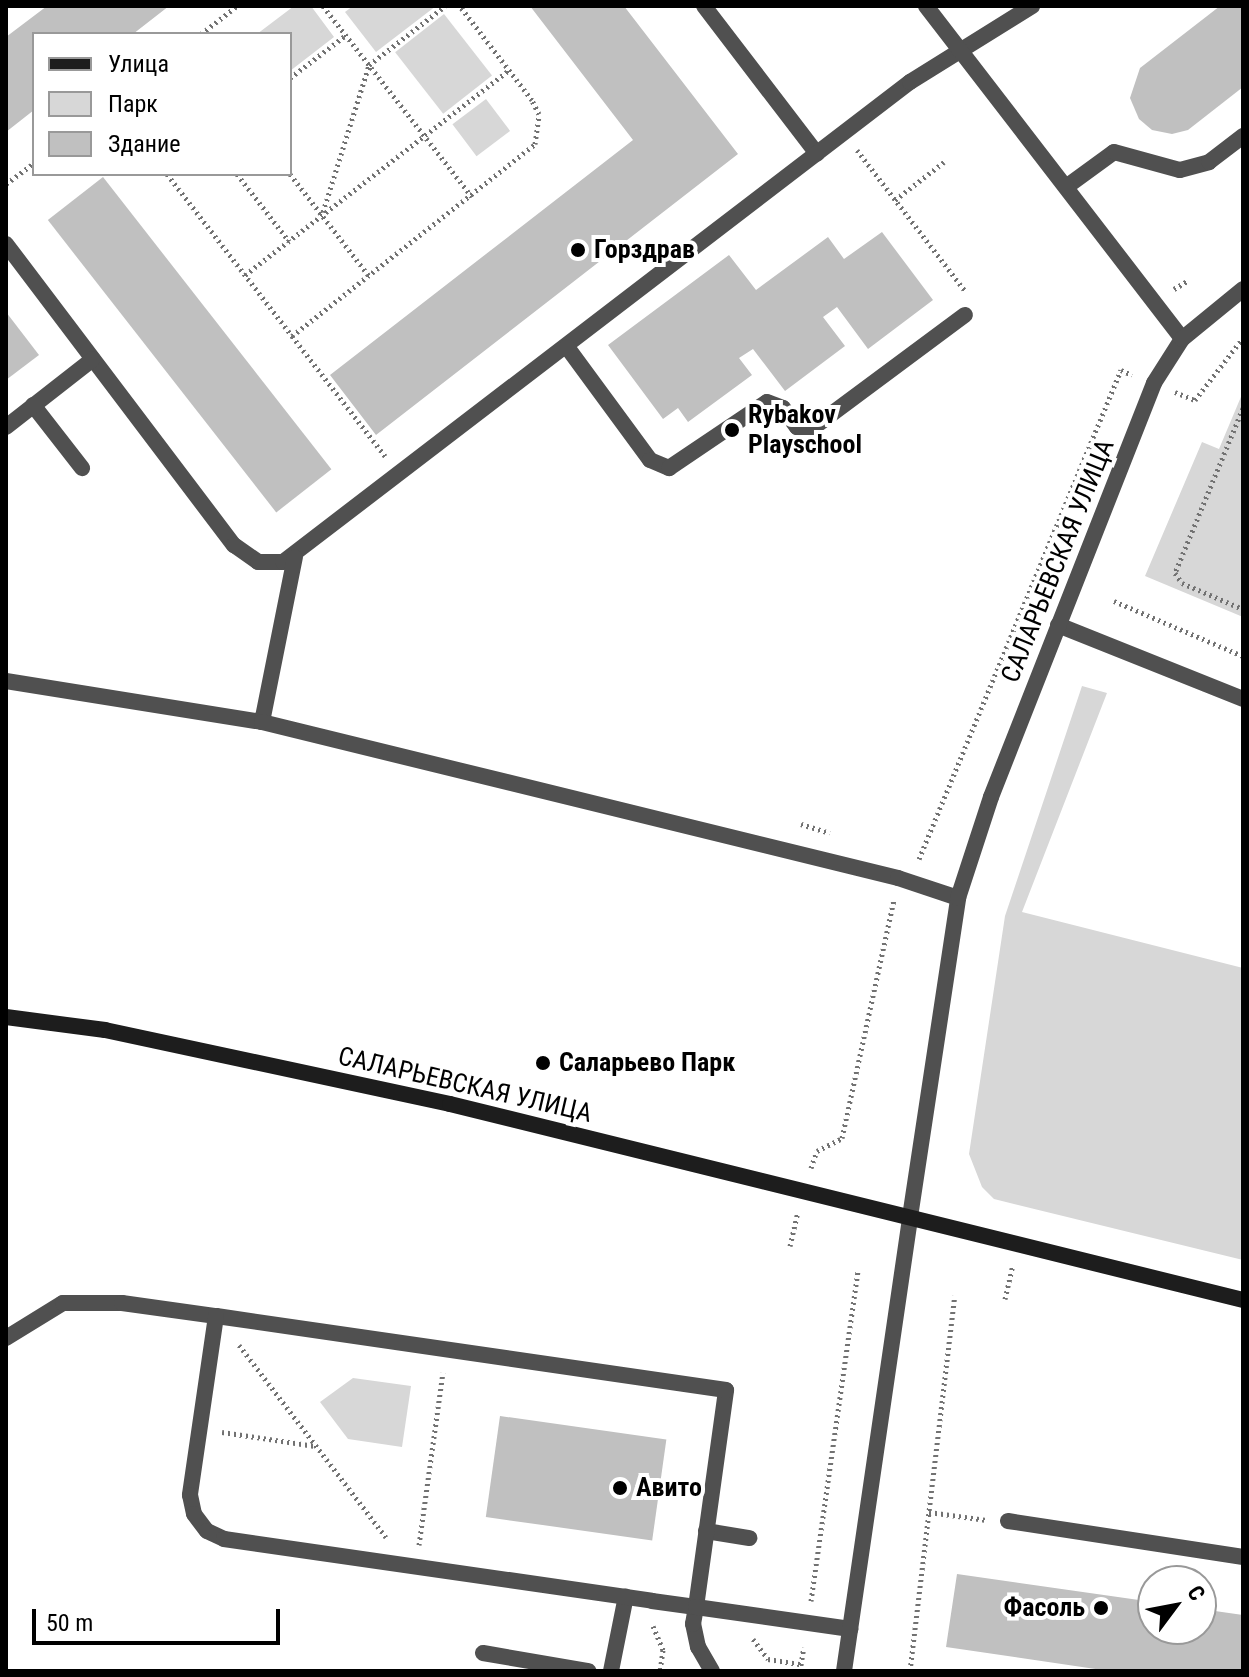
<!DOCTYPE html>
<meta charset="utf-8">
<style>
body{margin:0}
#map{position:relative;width:1249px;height:1677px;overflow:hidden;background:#fff;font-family:"Roboto Condensed",sans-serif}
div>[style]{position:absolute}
.green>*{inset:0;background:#d7d7d7;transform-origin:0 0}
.building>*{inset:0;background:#c0c0c0;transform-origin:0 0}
.path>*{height:5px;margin-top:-2.5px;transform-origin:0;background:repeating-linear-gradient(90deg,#727272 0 2px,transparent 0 6px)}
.lane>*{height:16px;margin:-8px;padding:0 8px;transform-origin:8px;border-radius:8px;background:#505050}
.street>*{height:16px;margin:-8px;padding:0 8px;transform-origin:8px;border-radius:8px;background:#505050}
.secondary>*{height:16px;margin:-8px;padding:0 8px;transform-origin:8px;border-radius:8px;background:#1d1d1d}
.dots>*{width:22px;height:22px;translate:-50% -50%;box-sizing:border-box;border:4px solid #fff;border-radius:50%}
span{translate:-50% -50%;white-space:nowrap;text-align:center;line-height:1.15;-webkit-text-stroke:8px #fff;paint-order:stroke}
.poi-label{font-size:26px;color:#000;font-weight:700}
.left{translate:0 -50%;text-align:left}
.right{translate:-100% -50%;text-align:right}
.street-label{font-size:26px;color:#000}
.frame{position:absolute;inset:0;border:8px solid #000;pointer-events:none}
.legend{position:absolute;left:32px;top:32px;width:260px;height:144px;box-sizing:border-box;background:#fff;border:2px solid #999;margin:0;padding:10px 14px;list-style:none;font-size:24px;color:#000}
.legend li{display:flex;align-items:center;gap:16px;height:40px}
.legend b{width:40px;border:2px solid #999}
.north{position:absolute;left:1137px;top:1565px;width:80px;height:80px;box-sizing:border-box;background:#fff;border:2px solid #999;border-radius:50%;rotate:58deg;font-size:22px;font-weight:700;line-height:32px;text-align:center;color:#000}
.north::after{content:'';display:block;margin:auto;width:28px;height:36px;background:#000;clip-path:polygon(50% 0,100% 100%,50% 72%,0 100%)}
.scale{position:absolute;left:32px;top:1609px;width:248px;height:36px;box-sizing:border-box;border:4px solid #000;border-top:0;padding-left:10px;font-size:24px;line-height:28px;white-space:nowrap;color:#000;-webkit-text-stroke:6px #fff;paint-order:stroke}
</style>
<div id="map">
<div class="green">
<div style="clip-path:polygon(294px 6px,311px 6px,334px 37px,290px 71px,290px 34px,257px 34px)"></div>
<div style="clip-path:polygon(353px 6px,436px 6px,376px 52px,345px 12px)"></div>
<div style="left:444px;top:14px;width:78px;height:62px;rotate:52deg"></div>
<div style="left:486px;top:99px;width:40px;height:42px;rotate:53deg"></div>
<div style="clip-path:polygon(1243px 392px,1243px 617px,1145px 576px,1202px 442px,1219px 449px)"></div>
<div style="clip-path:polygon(1082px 686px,1107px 693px,1022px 912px,1243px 968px,1243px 1260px,994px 1199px,982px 1187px,969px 1154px,1005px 916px)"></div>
<div style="clip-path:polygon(353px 1378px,411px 1386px,402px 1447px,348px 1439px,320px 1402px)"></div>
</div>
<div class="building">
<div style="clip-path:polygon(47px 6px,169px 6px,133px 34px,34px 34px,34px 110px,6px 132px,6px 37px)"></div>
<div style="clip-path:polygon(530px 6px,624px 6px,738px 154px,376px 435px,330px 375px,633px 140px)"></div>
<div style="clip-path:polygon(1220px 6px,1243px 6px,1243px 87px,1188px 130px,1172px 134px,1152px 130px,1139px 119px,1130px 98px,1140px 68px)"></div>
<div style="left:103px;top:177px;width:371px;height:70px;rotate:52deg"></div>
<div style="clip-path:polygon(882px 232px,933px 300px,868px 349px,837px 307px,823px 317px,845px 346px,785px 391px,753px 349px,739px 358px,752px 375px,688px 422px,678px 408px,663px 419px,608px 345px,729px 255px,756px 290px,828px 237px,844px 259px)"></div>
<div style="clip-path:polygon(6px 312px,39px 355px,6px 380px)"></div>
<div style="left:500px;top:1416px;width:168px;height:102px;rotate:8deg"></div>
<div style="clip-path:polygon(957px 1574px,1153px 1602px,1153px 1629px,1201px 1629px,1201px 1609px,1243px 1615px,1243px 1671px,1109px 1671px,946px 1647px)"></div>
</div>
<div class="path">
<div style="left:323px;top:6px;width:242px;rotate:52deg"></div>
<div style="left:201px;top:34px;width:46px;rotate:-37.9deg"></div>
<div style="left:290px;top:78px;width:71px;rotate:-37.5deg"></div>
<div style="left:857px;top:150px;width:178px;rotate:52.5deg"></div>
<div style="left:167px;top:174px;width:205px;rotate:52.3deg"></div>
<div style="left:292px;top:336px;width:310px;rotate:-38.3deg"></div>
<div style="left:535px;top:144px;width:30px;rotate:-82deg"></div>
<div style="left:539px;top:114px;width:16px;rotate:-117deg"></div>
<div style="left:532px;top:100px;width:118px;rotate:-127.5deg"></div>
<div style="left:237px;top:174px;width:85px;rotate:52.2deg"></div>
<div style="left:290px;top:174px;width:130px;rotate:52.2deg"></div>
<div style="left:6px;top:184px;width:35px;rotate:-37deg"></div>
<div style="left:895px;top:200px;width:62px;rotate:-37.8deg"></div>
<div style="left:323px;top:212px;width:154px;rotate:-72.6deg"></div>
<div style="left:369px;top:65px;width:96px;rotate:-37.8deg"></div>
<div style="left:245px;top:275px;width:334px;rotate:-37.8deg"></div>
<div style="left:1174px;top:289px;width:17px;rotate:-31deg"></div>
<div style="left:292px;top:336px;width:152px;rotate:52.2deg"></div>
<div style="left:1175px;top:392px;width:22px;rotate:22deg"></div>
<div style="left:1195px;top:400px;width:78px;rotate:-52.3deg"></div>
<div style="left:1243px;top:408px;width:178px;rotate:112.4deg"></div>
<div style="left:1175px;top:573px;width:12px;rotate:55deg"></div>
<div style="left:1182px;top:583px;width:66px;rotate:23.1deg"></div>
<div style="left:1114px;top:601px;width:140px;rotate:23.1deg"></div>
<div style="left:801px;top:824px;width:30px;rotate:17deg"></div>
<div style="left:919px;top:859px;width:529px;rotate:-67.56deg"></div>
<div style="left:1121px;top:370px;width:12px;rotate:24deg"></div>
<div style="left:811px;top:1168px;width:18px;rotate:-71deg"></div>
<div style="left:817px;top:1151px;width:28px;rotate:-27deg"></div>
<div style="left:842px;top:1138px;width:245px;rotate:-77.7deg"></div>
<div style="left:790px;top:1246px;width:35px;rotate:-77deg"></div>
<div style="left:1005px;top:1299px;width:35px;rotate:-77deg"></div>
<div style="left:239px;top:1345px;width:242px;rotate:52.6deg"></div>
<div style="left:222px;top:1432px;width:94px;rotate:8.6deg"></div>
<div style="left:929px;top:1512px;width:58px;rotate:8deg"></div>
<div style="left:419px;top:1545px;width:174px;rotate:-82.1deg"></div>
<div style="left:811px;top:1601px;width:334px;rotate:-81.9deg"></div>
<div style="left:653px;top:1626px;width:26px;rotate:67deg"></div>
<div style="left:663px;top:1650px;width:21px;rotate:98deg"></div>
<div style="left:753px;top:1639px;width:25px;rotate:53deg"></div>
<div style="left:768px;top:1659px;width:33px;rotate:9deg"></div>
<div style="left:800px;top:1671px;width:24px;rotate:-81deg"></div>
<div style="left:910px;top:1671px;width:378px;rotate:-83.2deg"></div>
</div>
<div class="lane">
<div style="left:704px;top:6px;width:186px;rotate:52.6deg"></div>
<div style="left:1066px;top:187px;width:59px;rotate:-36.1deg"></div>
<div style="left:1114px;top:152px;width:68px;rotate:15.3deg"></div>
<div style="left:1180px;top:170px;width:30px;rotate:-15deg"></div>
<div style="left:1209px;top:162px;width:43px;rotate:-37.4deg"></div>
<div style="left:6px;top:244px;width:378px;rotate:52.9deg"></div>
<div style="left:234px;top:545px;width:29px;rotate:35deg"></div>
<div style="left:258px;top:562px;width:25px"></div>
<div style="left:283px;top:562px;width:790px;rotate:-37.44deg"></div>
<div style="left:910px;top:82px;width:144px;rotate:-31.9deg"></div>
<div style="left:567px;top:347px;width:140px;rotate:53.7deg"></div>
<div style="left:650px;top:460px;width:21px;rotate:23deg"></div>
<div style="left:669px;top:468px;width:118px;rotate:-34deg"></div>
<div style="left:767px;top:402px;width:17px;rotate:21deg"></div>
<div style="left:783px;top:408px;width:24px;rotate:54deg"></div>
<div style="left:797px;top:427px;width:17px"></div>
<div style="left:814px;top:427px;width:188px;rotate:-36.6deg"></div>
<div style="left:33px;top:405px;width:80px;rotate:52.1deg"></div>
<div style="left:6px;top:427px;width:110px;rotate:-38deg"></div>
<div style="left:1058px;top:625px;width:199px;rotate:21.8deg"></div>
<div style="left:6px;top:681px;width:259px;rotate:9.1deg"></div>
<div style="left:262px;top:722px;width:168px;rotate:-78.7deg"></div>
<div style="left:6px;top:1338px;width:67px;rotate:-31.6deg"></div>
<div style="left:63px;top:1303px;width:59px"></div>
<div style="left:122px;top:1303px;width:95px;rotate:7.9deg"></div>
<div style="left:1008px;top:1521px;width:238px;rotate:8.7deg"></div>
<div style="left:706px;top:1531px;width:44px;rotate:9.2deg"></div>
<div style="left:483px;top:1653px;width:107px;rotate:9.7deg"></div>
<div style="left:611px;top:1671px;width:76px;rotate:-78.7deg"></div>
<div style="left:712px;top:1671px;width:28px;rotate:-120deg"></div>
<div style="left:698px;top:1647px;width:24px;rotate:-102deg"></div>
<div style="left:693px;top:1624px;width:17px;rotate:-80deg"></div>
<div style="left:696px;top:1607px;width:219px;rotate:-82.1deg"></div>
<div style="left:726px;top:1390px;width:515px;rotate:-171.74deg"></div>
<div style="left:216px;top:1316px;width:181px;rotate:98.3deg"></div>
<div style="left:190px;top:1495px;width:19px;rotate:78deg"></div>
<div style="left:194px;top:1514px;width:21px;rotate:53deg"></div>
<div style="left:207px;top:1531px;width:19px;rotate:25deg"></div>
<div style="left:224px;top:1539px;width:432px;rotate:8.2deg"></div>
<div style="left:652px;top:1601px;width:44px;rotate:7.8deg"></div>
<div style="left:696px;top:1607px;width:156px;rotate:8.1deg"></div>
<div style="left:844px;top:1671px;width:459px;rotate:-81.7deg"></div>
</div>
<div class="street">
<div style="left:926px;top:6px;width:420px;rotate:52.4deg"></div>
<div style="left:262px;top:722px;width:655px;rotate:13.78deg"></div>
<div style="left:898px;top:878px;width:63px;rotate:18.4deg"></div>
<div style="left:910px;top:1217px;width:323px;rotate:-81.4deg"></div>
<div style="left:958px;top:898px;width:106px;rotate:-71.9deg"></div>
<div style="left:991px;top:797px;width:445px;rotate:-68.5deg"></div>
<div style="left:1154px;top:383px;width:52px;rotate:-57.5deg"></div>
<div style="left:1182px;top:339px;width:79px;rotate:-39.3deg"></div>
</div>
<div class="secondary">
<div style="left:6px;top:1017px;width:100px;rotate:7.5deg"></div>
<div style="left:105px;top:1030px;width:353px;rotate:12.1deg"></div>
<div style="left:450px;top:1104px;width:817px;rotate:13.88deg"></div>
</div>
<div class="dots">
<div style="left:578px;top:250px;background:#000"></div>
<div style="left:732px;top:430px;background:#000"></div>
<div style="left:543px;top:1063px;background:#000"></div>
<div style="left:620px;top:1488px;background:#000"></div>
<div style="left:1101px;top:1608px;background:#000"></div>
</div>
<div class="poi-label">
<span class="left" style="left:594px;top:250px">Горздрав</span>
<span class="left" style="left:748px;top:430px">Rybakov<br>Playschool</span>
<span class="left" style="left:559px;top:1063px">Саларьево Парк</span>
<span class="left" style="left:636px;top:1488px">Авито</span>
<span class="right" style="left:1085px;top:1608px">Фасоль</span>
</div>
<div class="street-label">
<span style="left:1058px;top:561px;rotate:-68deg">САЛАРЬЕВСКАЯ УЛИЦА</span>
<span style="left:465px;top:1085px;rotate:13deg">САЛАРЬЕВСКАЯ УЛИЦА</span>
</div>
<div class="frame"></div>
<ul class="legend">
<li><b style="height:10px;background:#1d1d1d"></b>Улица</li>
<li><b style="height:22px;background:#d7d7d7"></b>Парк</li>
<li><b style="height:22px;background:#c0c0c0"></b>Здание</li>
</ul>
<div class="north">С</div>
<div class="scale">50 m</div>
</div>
